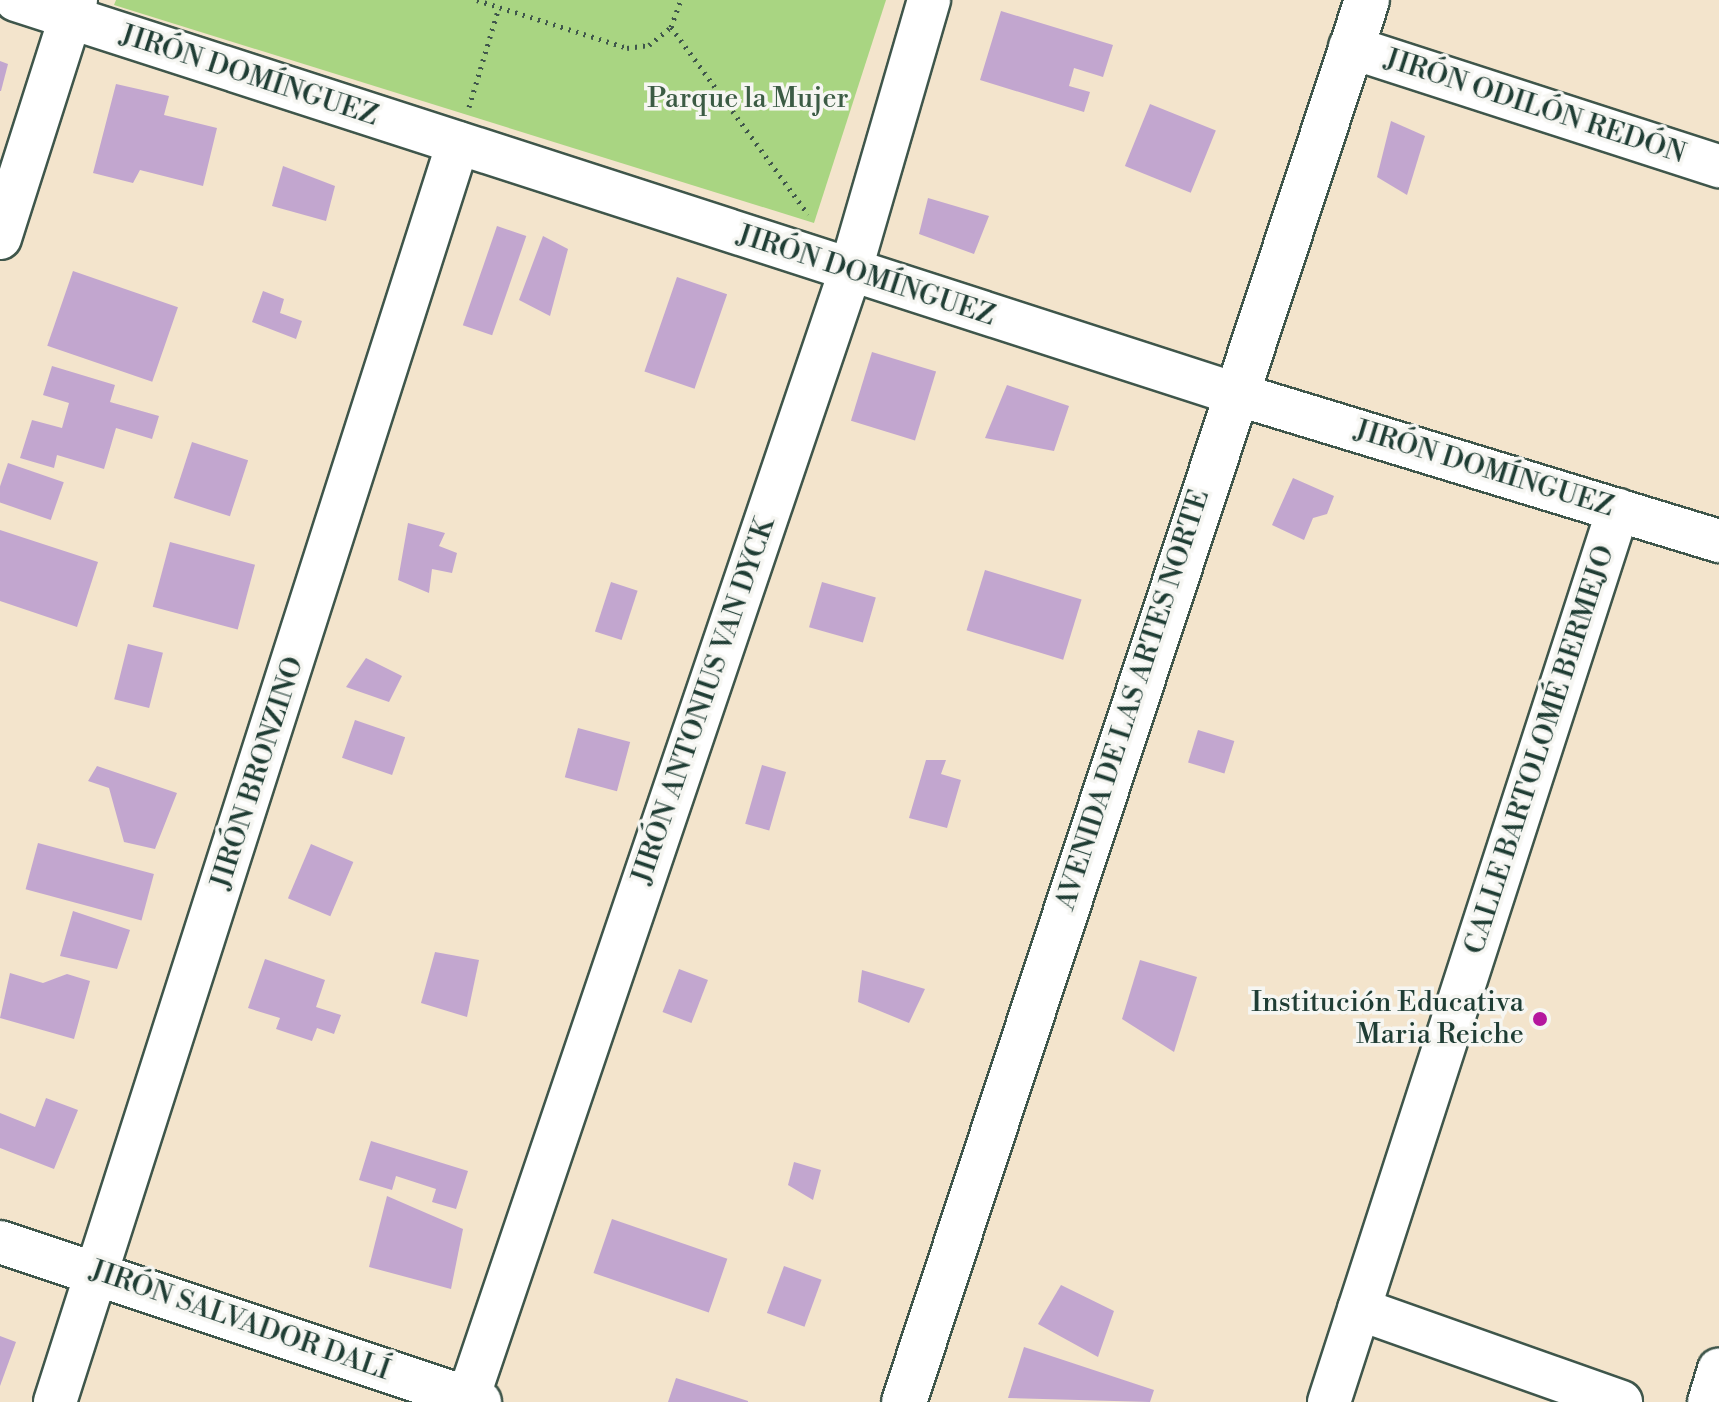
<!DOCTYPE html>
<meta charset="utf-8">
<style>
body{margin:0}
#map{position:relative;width:1719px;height:1402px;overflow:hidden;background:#f3e4cc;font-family:"Libre Bodoni",serif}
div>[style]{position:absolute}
.green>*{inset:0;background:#a9d582}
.building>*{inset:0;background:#c2a6cf;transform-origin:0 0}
.path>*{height:5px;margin-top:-2.5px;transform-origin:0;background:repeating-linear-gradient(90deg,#3f564b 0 2px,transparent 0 8px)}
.roads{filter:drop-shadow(2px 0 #3f564b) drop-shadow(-2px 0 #3f564b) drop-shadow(0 2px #3f564b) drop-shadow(0 -2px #3f564b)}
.minor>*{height:42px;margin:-21px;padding:0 21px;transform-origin:21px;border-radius:21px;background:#fff}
.tertiary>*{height:44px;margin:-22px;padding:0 22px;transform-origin:22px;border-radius:22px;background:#fff}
.dots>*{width:22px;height:22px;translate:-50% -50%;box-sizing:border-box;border:4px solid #f6f6f2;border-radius:50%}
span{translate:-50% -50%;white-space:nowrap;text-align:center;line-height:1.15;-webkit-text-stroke:7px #f6f6f2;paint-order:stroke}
.street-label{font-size:28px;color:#1f3d34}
.park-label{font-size:28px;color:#3b5b44}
.poi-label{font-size:28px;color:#1f3d34}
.right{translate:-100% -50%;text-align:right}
</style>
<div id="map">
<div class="green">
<div style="clip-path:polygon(116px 0,886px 0,814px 223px,114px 5px)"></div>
</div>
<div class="building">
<div style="clip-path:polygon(1001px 11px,1113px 45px,1103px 77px,1074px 68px,1069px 86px,1090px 92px,1084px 112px,980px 80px)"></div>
<div style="clip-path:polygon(0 61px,8px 64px,1px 91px,0 91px)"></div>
<div style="clip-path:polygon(116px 84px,169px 96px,164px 115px,217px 128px,203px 186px,140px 170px,133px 183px,93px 173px)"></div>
<div style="left:1150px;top:104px;width:71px;height:67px;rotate:22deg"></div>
<div style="clip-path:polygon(1391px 121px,1425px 136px,1407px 195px,1377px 177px)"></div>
<div style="clip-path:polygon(283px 166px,335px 186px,326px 221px,272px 206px)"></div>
<div style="clip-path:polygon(928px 198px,989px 216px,974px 254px,919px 234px)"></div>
<div style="left:497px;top:226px;width:31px;height:105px;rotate:19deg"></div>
<div style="clip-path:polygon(543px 236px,568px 249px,550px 316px,519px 300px)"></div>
<div style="left:73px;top:271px;width:111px;height:79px;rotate:19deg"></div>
<div style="left:677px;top:277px;width:53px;height:100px;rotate:19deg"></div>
<div style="clip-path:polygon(263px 291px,284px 299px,280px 313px,302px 321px,296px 339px,252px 322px)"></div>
<div style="left:872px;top:352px;width:67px;height:72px;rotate:17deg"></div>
<div style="clip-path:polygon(52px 366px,115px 385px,110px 402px,159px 416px,152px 439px,116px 428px,104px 469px,57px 455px,54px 468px,20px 458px,32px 420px,62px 428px,69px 403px,43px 395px)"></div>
<div style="clip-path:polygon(1007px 385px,1069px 406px,1054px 451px,985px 438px)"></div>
<div style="left:192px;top:442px;width:59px;height:59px;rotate:18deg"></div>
<div style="left:8px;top:463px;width:59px;height:40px;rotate:19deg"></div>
<div style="clip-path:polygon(1293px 478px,1334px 496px,1327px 514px,1313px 518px,1304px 540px,1272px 525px)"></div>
<div style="clip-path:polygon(408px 523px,445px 533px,439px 546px,457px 553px,452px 573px,432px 569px,429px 593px,398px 580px)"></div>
<div style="clip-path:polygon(0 530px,98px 562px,77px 627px,0 601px)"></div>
<div style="left:170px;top:542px;width:88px;height:67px;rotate:15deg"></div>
<div style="left:985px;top:570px;width:101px;height:63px;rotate:17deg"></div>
<div style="left:611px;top:582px;width:28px;height:52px;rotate:18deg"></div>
<div style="left:822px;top:582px;width:56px;height:47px;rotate:16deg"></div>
<div style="left:128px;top:644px;width:36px;height:57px;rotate:14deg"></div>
<div style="clip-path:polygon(366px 658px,402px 676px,389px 702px,346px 687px)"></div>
<div style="left:355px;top:720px;width:53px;height:40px;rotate:19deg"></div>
<div style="left:578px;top:728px;width:54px;height:51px;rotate:15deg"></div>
<div style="left:1198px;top:730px;width:38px;height:34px;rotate:17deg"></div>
<div style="clip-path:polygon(926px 760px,946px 760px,941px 774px,961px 780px,947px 828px,909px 818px)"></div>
<div style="left:762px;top:765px;width:25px;height:61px;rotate:16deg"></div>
<div style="clip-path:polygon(97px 766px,177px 793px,155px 849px,124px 842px,109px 788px,88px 781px)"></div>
<div style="left:38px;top:843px;width:120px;height:48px;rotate:15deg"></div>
<div style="left:311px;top:844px;width:46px;height:59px;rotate:23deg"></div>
<div style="clip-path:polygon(73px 911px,130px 930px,117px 969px,60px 956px)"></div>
<div style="clip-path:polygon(435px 952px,479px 960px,467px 1017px,421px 1003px)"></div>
<div style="clip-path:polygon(265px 959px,325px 980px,316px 1007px,341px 1015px,334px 1034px,317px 1028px,312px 1041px,276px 1029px,280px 1018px,248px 1008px)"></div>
<div style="clip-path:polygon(1140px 960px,1197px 977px,1174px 1052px,1122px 1019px)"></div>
<div style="left:679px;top:969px;width:31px;height:46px;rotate:21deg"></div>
<div style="clip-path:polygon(862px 970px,925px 989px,909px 1023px,858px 1002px)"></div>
<div style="clip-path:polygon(10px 973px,43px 983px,67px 974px,90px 981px,74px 1039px,0 1018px)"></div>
<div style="clip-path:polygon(46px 1098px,78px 1110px,54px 1169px,0 1148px,0 1113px,35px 1127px)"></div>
<div style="clip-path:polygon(371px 1141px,468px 1171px,456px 1209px,432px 1202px,436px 1189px,396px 1176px,392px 1190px,359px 1180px)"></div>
<div style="clip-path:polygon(794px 1162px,821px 1170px,813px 1200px,788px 1185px)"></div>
<div style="clip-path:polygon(387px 1196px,463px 1229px,451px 1289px,369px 1267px)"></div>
<div style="left:612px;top:1219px;width:122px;height:57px;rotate:19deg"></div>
<div style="left:784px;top:1266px;width:40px;height:50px;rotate:20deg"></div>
<div style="clip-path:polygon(1061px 1285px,1114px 1311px,1098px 1357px,1038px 1324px)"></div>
<div style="clip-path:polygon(0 1336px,16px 1342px,0 1386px)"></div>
<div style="clip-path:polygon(1024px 1347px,1154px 1390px,1150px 1402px,1008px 1398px)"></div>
<div style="clip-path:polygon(676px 1378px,748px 1401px,748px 1402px,668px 1402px)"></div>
</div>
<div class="path">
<div style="left:477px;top:0;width:157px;rotate:17.7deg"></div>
<div style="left:627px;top:48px;width:22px;rotate:-8deg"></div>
<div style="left:649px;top:45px;width:28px;rotate:-39deg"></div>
<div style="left:671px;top:27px;width:29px;rotate:-70deg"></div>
<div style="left:671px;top:27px;width:232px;rotate:53.8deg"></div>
<div style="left:469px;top:107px;width:104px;rotate:-73.3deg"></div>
</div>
<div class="roads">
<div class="minor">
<div style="left:16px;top:0;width:1279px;rotate:17.9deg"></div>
<div style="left:1233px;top:393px;width:508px;rotate:16.94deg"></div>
<div style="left:1350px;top:47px;width:388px;rotate:17.9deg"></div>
<div style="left:0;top:238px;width:250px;rotate:-72.3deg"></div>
<div style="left:0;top:1242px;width:506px;rotate:18.43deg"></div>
<div style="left:1359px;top:1309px;width:278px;rotate:19.5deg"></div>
<div style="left:468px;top:1398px;width:1189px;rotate:-71.26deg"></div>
<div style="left:850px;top:272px;width:283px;rotate:-73.8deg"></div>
<div style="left:55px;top:1402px;width:1322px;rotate:-72.25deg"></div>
<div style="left:1329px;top:1402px;width:938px;rotate:-72.05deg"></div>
<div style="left:1709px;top:1402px;width:34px;rotate:-73deg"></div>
</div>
<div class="tertiary">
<div style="left:904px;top:1402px;width:1476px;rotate:-71.72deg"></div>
</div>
</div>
<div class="dots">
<div style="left:1540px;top:1019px;background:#b5179e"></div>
</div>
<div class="street-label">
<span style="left:249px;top:76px;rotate:18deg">JIRÓN DOMÍNGUEZ</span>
<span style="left:1535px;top:107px;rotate:18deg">JIRÓN ODILÓN REDÓN</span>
<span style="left:866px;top:276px;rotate:18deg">JIRÓN DOMÍNGUEZ</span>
<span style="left:1484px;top:469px;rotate:17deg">JIRÓN DOMÍNGUEZ</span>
<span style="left:1133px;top:700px;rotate:-72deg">AVENIDA DE LAS ARTES NORTE</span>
<span style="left:704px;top:701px;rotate:-71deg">JIRÓN ANTONIUS VAN DYCK</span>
<span style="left:1540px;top:750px;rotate:-72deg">CALLE BARTOLOMÉ BERMEJO</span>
<span style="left:258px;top:773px;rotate:-72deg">JIRÓN BRONZINO</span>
<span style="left:240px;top:1321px;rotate:19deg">JIRÓN SALVADOR DALÍ</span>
</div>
<div class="park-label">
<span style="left:748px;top:99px">Parque la Mujer</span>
</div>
<div class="poi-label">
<span class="right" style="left:1524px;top:1019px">Institución Educativa<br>Maria Reiche</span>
</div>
</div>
